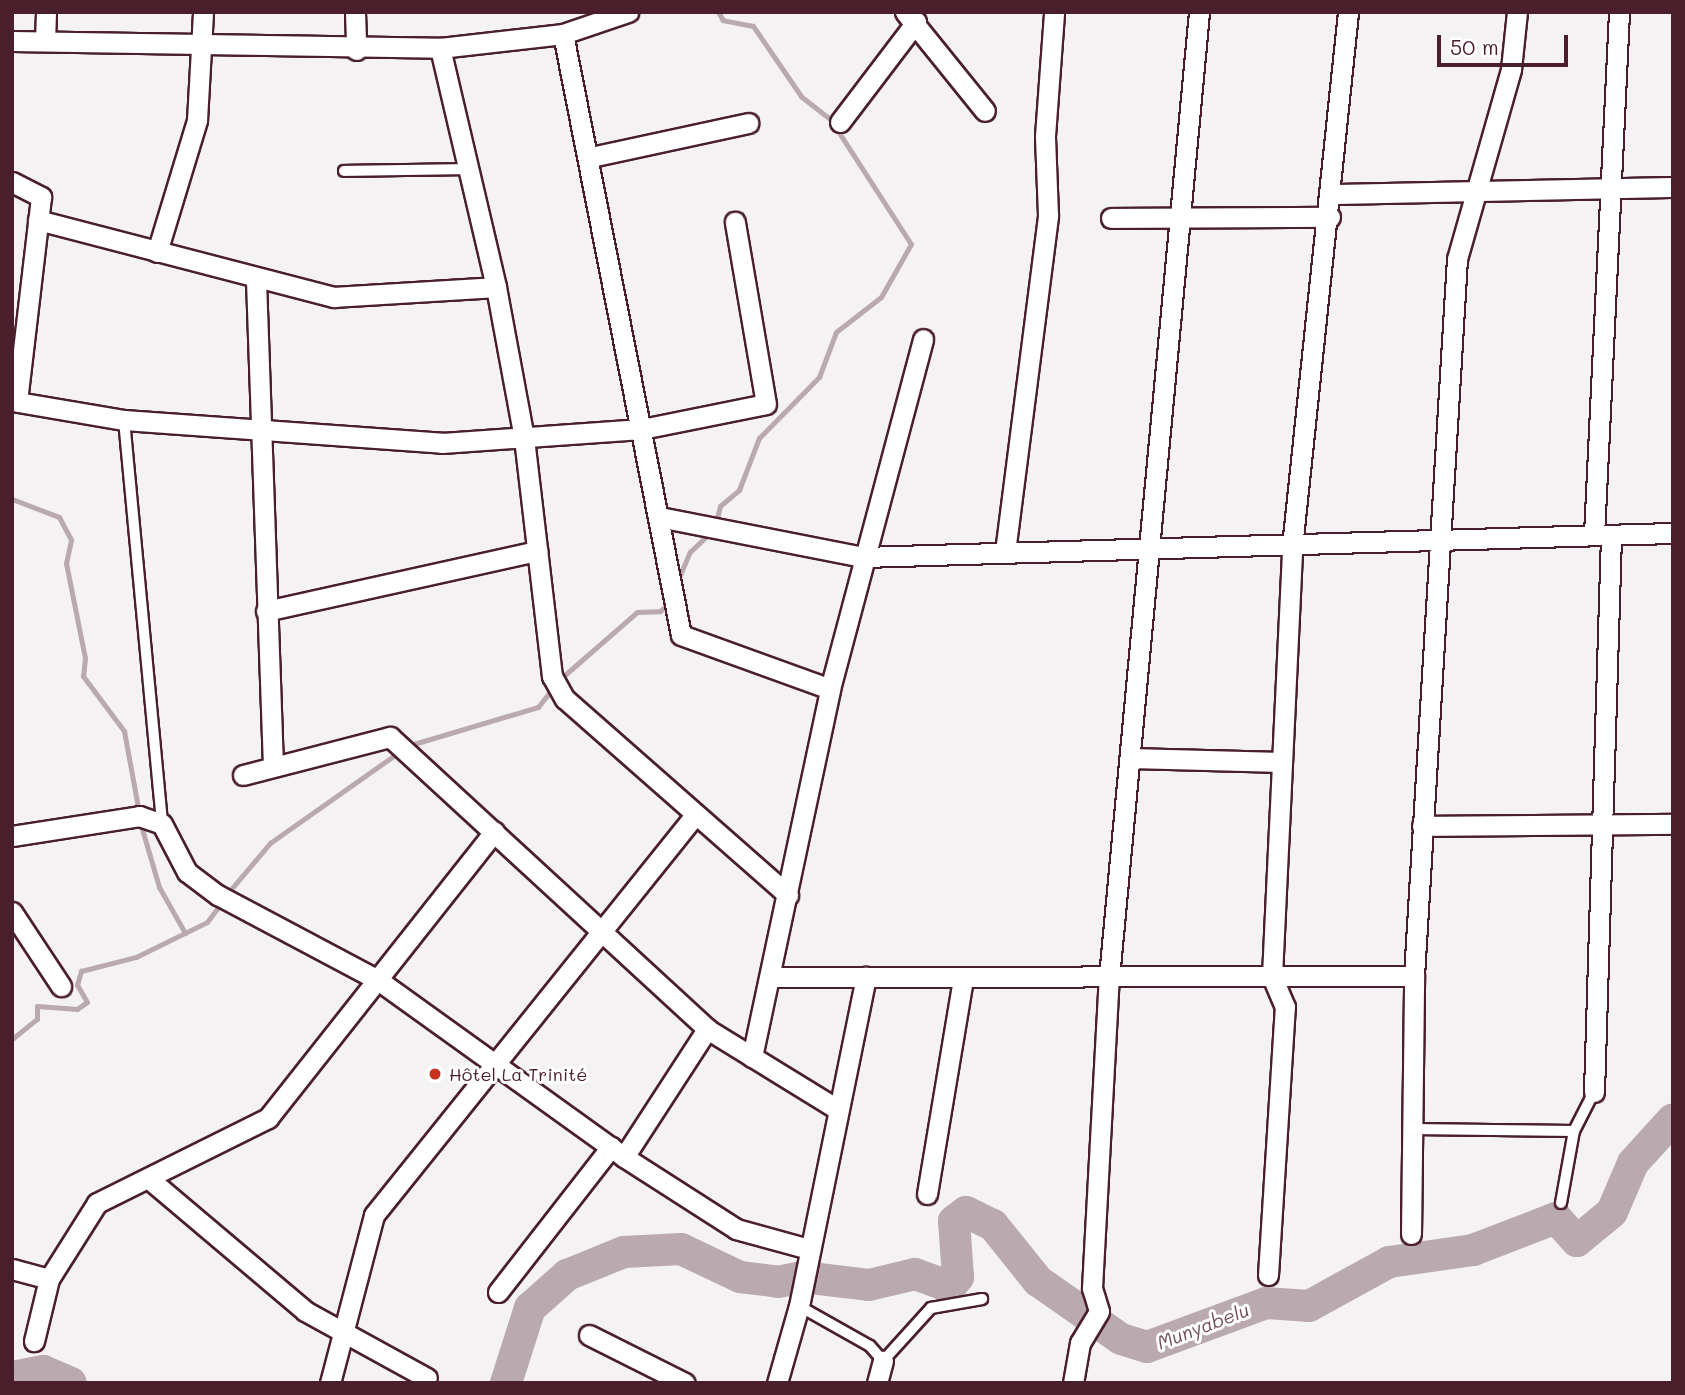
<!DOCTYPE html>
<meta charset="utf-8">
<style>
body{margin:0}
#map{position:relative;width:1685px;height:1395px;overflow:hidden;background:#f4f2f2;font-family:Mali,sans-serif}
div>[style]{position:absolute}
.stream>*{height:5px;margin:-2.5px;padding:0 2.5px;transform-origin:2.5px;border-radius:2.5px;background:#baa9ae}
.river>*{height:32px;margin:-16px;padding:0 16px;transform-origin:16px;border-radius:16px;background:#baa9ae}
.roads{filter:drop-shadow(2px 0 #4a1f2b) drop-shadow(-2px 0 #4a1f2b) drop-shadow(0 2px #4a1f2b) drop-shadow(0 -2px #4a1f2b)}
.lane>*{height:10px;margin:-5px;padding:0 5px;transform-origin:5px;border-radius:5px;background:#fff}
.street>*{height:19px;margin:-9.5px;padding:0 9.5px;transform-origin:9.5px;border-radius:9.5px;background:#fff}
.dots>*{width:19px;height:19px;translate:-50% -50%;box-sizing:border-box;border:4px solid #fff;border-radius:50%}
span{translate:-50% -50%;white-space:nowrap;text-align:center;line-height:1.15;-webkit-text-stroke:6px #fff;paint-order:stroke}
.poi-label{font-size:18px;color:#4a1f2b}
.left{translate:0 -50%;text-align:left}
.water-label{font-size:19px;color:#714f59;font-style:italic}
.frame{position:absolute;inset:0;border:14px solid #4a1f2b;pointer-events:none}
.scale{position:absolute;left:1437px;top:35px;width:131px;height:32px;box-sizing:border-box;border:4px solid #4a1f2b;border-top:0;padding-left:9px;font-size:21px;line-height:24px;white-space:nowrap;color:#4a1f2b;-webkit-text-stroke:5px #fff;paint-order:stroke}
</style>
<div id="map">
<div class="stream">
<div style="left:12px;top:499px;width:50px;rotate:21deg"></div>
<div style="left:59px;top:517px;width:26px;rotate:62deg"></div>
<div style="left:71px;top:540px;width:24px;rotate:102deg"></div>
<div style="left:66px;top:563px;width:97px;rotate:78.7deg"></div>
<div style="left:85px;top:658px;width:18px;rotate:96deg"></div>
<div style="left:83px;top:676px;width:69px;rotate:53.3deg"></div>
<div style="left:124px;top:731px;width:83px;rotate:79.6deg"></div>
<div style="left:715px;top:525px;width:20px;rotate:-75deg"></div>
<div style="left:720px;top:506px;width:25px;rotate:-40deg"></div>
<div style="left:739px;top:490px;width:56px;rotate:-69deg"></div>
<div style="left:759px;top:438px;width:86px;rotate:-45.5deg"></div>
<div style="left:819px;top:377px;width:48px;rotate:-69.3deg"></div>
<div style="left:836px;top:332px;width:57px;rotate:-37.9deg"></div>
<div style="left:881px;top:297px;width:61px;rotate:-60.5deg"></div>
<div style="left:911px;top:244px;width:149px;rotate:-122.9deg"></div>
<div style="left:830px;top:119px;width:37px;rotate:-142deg"></div>
<div style="left:801px;top:96px;width:85px;rotate:-124.4deg"></div>
<div style="left:753px;top:26px;width:31px;rotate:-169deg"></div>
<div style="left:723px;top:20px;width:9px;rotate:-122deg"></div>
<div style="left:677px;top:582px;width:33px;rotate:-67deg"></div>
<div style="left:690px;top:552px;width:28px;rotate:-44deg"></div>
<div style="left:559px;top:680px;width:103px;rotate:-41.1deg"></div>
<div style="left:637px;top:612px;width:23px;rotate:-2deg"></div>
<div style="left:660px;top:611px;width:12px;rotate:-42deg"></div>
<div style="left:407px;top:746px;width:137px;rotate:-16.6deg"></div>
<div style="left:538px;top:707px;width:24px;rotate:-52deg"></div>
<div style="left:140px;top:822px;width:68px;rotate:73.7deg"></div>
<div style="left:159px;top:887px;width:53px;rotate:60.5deg"></div>
<div style="left:227px;top:894px;width:67px;rotate:-49.9deg"></div>
<div style="left:270px;top:843px;width:158px;rotate:-35.2deg"></div>
<div style="left:12px;top:1039px;width:32px;rotate:-39deg"></div>
<div style="left:37px;top:1019px;width:13px;rotate:-90deg"></div>
<div style="left:37px;top:1006px;width:40px;rotate:4.3deg"></div>
<div style="left:77px;top:1009px;width:12px;rotate:-35deg"></div>
<div style="left:87px;top:1002px;width:20px;rotate:-120deg"></div>
<div style="left:77px;top:985px;width:15px;rotate:-74deg"></div>
<div style="left:81px;top:971px;width:57px;rotate:-14.3deg"></div>
<div style="left:136px;top:957px;width:79px;rotate:-26.2deg"></div>
<div style="left:207px;top:922px;width:25px;rotate:-53deg"></div>
</div>
<div class="river">
<div style="left:12px;top:1377px;width:32px;rotate:-11deg"></div>
<div style="left:43px;top:1371px;width:30px;rotate:23deg"></div>
<div style="left:506px;top:1383px;width:79px;rotate:-72.3deg"></div>
<div style="left:530px;top:1308px;width:50px;rotate:-41.7deg"></div>
<div style="left:567px;top:1275px;width:61px;rotate:-22deg"></div>
<div style="left:624px;top:1252px;width:57px;rotate:-3deg"></div>
<div style="left:681px;top:1249px;width:65px;rotate:25.4deg"></div>
<div style="left:740px;top:1277px;width:38px;rotate:7deg"></div>
<div style="left:778px;top:1282px;width:25px;rotate:-12deg"></div>
<div style="left:802px;top:1277px;width:67px;rotate:6.8deg"></div>
<div style="left:869px;top:1285px;width:47px;rotate:-13.4deg"></div>
<div style="left:915px;top:1274px;width:37px;rotate:20deg"></div>
<div style="left:950px;top:1287px;width:13px;rotate:-51deg"></div>
<div style="left:958px;top:1277px;width:56px;rotate:-94.1deg"></div>
<div style="left:954px;top:1221px;width:15px;rotate:-37deg"></div>
<div style="left:966px;top:1212px;width:30px;rotate:26deg"></div>
<div style="left:993px;top:1225px;width:72px;rotate:51.2deg"></div>
<div style="left:1038px;top:1281px;width:101px;rotate:34.9deg"></div>
<div style="left:1121px;top:1339px;width:27px;rotate:17deg"></div>
<div style="left:1147px;top:1347px;width:127px;rotate:-20.3deg"></div>
<div style="left:1266px;top:1303px;width:43px;rotate:4deg"></div>
<div style="left:1309px;top:1306px;width:91px;rotate:-28.8deg"></div>
<div style="left:1389px;top:1262px;width:85px;rotate:-8.1deg"></div>
<div style="left:1473px;top:1250px;width:89px;rotate:-21.1deg"></div>
<div style="left:1556px;top:1218px;width:31px;rotate:48deg"></div>
<div style="left:1577px;top:1241px;width:45px;rotate:-39.6deg"></div>
<div style="left:1612px;top:1212px;width:53px;rotate:-66.8deg"></div>
<div style="left:1633px;top:1163px;width:59px;rotate:-47.7deg"></div>
</div>
<div class="roads">
<div class="lane">
<div style="left:344px;top:171px;width:123px;rotate:-0.9deg"></div>
<div style="left:124px;top:420px;width:406px;rotate:84.6deg"></div>
<div style="left:1412px;top:1129px;width:162px;rotate:0.7deg"></div>
<div style="left:1574px;top:1131px;width:44px;rotate:-62.9deg"></div>
<div style="left:1561px;top:1203px;width:73px;rotate:-79.8deg"></div>
<div style="left:799px;top:1306px;width:81px;rotate:29.4deg"></div>
<div style="left:870px;top:1346px;width:20px;rotate:49deg"></div>
<div style="left:883px;top:1361px;width:72px;rotate:-47.8deg"></div>
<div style="left:931px;top:1308px;width:52px;rotate:-10deg"></div>
</div>
<div class="street">
<div style="left:355px;top:12px;width:38px;rotate:88deg"></div>
<div style="left:905px;top:12px;width:127px;rotate:51.1deg"></div>
<div style="left:563px;top:34px;width:612px;rotate:78.89deg"></div>
<div style="left:681px;top:635px;width:158px;rotate:19.9deg"></div>
<div style="left:12px;top:41px;width:428px;rotate:0.9deg"></div>
<div style="left:440px;top:48px;width:124px;rotate:-6.5deg"></div>
<div style="left:563px;top:34px;width:69px;rotate:-18.7deg"></div>
<div style="left:45px;top:41px;width:29px;rotate:-88deg"></div>
<div style="left:440px;top:48px;width:245px;rotate:76.8deg"></div>
<div style="left:496px;top:287px;width:154px;rotate:79.5deg"></div>
<div style="left:524px;top:438px;width:240px;rotate:83.3deg"></div>
<div style="left:552px;top:676px;width:26px;rotate:61deg"></div>
<div style="left:565px;top:699px;width:297px;rotate:41.3deg"></div>
<div style="left:840px;top:122px;width:126px;rotate:-52.8deg"></div>
<div style="left:591px;top:157px;width:161px;rotate:-12.2deg"></div>
<div style="left:12px;top:182px;width:33px;rotate:27deg"></div>
<div style="left:41px;top:197px;width:206px;rotate:96.7deg"></div>
<div style="left:1334px;top:194px;width:339px;rotate:-1.2deg"></div>
<div style="left:1111px;top:218px;width:219px;rotate:-0.3deg"></div>
<div style="left:38px;top:220px;width:306px;rotate:14.6deg"></div>
<div style="left:334px;top:297px;width:162px;rotate:-3.5deg"></div>
<div style="left:157px;top:252px;width:138px;rotate:-73.1deg"></div>
<div style="left:197px;top:120px;width:108px;rotate:-86.8deg"></div>
<div style="left:256px;top:280px;width:486px;rotate:88deg"></div>
<div style="left:12px;top:401px;width:114px;rotate:9.6deg"></div>
<div style="left:124px;top:420px;width:319px;rotate:4.1deg"></div>
<div style="left:442px;top:443px;width:200px;rotate:-4deg"></div>
<div style="left:642px;top:429px;width:126px;rotate:-11.4deg"></div>
<div style="left:766px;top:404px;width:185px;rotate:-99.7deg"></div>
<div style="left:659px;top:517px;width:208px;rotate:11.1deg"></div>
<div style="left:863px;top:557px;width:810px;rotate:-1.7deg"></div>
<div style="left:1594px;top:535px;width:524px;rotate:-87.26deg"></div>
<div style="left:1005px;top:552px;width:340px;rotate:-82.7deg"></div>
<div style="left:1048px;top:215px;width:79px;rotate:-92.2deg"></div>
<div style="left:1045px;top:136px;width:124px;rotate:-85.8deg"></div>
<div style="left:266px;top:611px;width:278px;rotate:-12.5deg"></div>
<div style="left:1130px;top:758px;width:152px;rotate:1.5deg"></div>
<div style="left:243px;top:775px;width:152px;rotate:-14.5deg"></div>
<div style="left:390px;top:737px;width:431px;rotate:42.6deg"></div>
<div style="left:707px;top:1029px;width:153px;rotate:31.6deg"></div>
<div style="left:1422px;top:826px;width:251px;rotate:-0.5deg"></div>
<div style="left:12px;top:836px;width:129px;rotate:-8.9deg"></div>
<div style="left:139px;top:816px;width:24px;rotate:19deg"></div>
<div style="left:162px;top:824px;width:54px;rotate:62.5deg"></div>
<div style="left:187px;top:872px;width:39px;rotate:37deg"></div>
<div style="left:218px;top:895px;width:181px;rotate:28deg"></div>
<div style="left:378px;top:980px;width:303px;rotate:35.7deg"></div>
<div style="left:624px;top:1157px;width:133px;rotate:32.7deg"></div>
<div style="left:736px;top:1229px;width:76px;rotate:15.3deg"></div>
<div style="left:12px;top:912px;width:89px;rotate:56.5deg"></div>
<div style="left:771px;top:977px;width:643px;rotate:-0.09deg"></div>
<div style="left:752px;top:1057px;width:376px;rotate:-78deg"></div>
<div style="left:830px;top:689px;width:362px;rotate:-75.1deg"></div>
<div style="left:1594px;top:1092px;width:557px;rotate:-88.25deg"></div>
<div style="left:624px;top:1157px;width:153px;rotate:-57deg"></div>
<div style="left:149px;top:1179px;width:204px;rotate:40.2deg"></div>
<div style="left:305px;top:1311px;width:139px;rotate:28.8deg"></div>
<div style="left:927px;top:1194px;width:217px;rotate:-80.5deg"></div>
<div style="left:1411px;top:1234px;width:258px;rotate:-89.3deg"></div>
<div style="left:1414px;top:976px;width:718px;rotate:-86.57deg"></div>
<div style="left:1457px;top:259px;width:198px;rotate:-74.1deg"></div>
<div style="left:1511px;top:69px;width:57px;rotate:-84deg"></div>
<div style="left:12px;top:1269px;width:38px;rotate:15deg"></div>
<div style="left:49px;top:1279px;width:64px;rotate:103.6deg"></div>
<div style="left:1268px;top:1275px;width:269px;rotate:-86.4deg"></div>
<div style="left:1285px;top:1007px;width:34px;rotate:-113deg"></div>
<div style="left:1272px;top:976px;width:429px;rotate:-87.3deg"></div>
<div style="left:1292px;top:547px;width:538px;rotate:-84.02deg"></div>
<div style="left:49px;top:1279px;width:90px;rotate:-57.7deg"></div>
<div style="left:97px;top:1203px;width:191px;rotate:-26.4deg"></div>
<div style="left:268px;top:1118px;width:365px;rotate:-51.7deg"></div>
<div style="left:498px;top:1292px;width:184px;rotate:-52.1deg"></div>
<div style="left:589px;top:1335px;width:107px;rotate:26.6deg"></div>
<div style="left:330px;top:1383px;width:174px;rotate:-75.3deg"></div>
<div style="left:374px;top:1215px;width:513px;rotate:-51.25deg"></div>
<div style="left:777px;top:1383px;width:80px;rotate:-74.1deg"></div>
<div style="left:799px;top:1306px;width:336px;rotate:-78.5deg"></div>
<div style="left:877px;top:1383px;width:23px;rotate:-75deg"></div>
<div style="left:1073px;top:1383px;width:41px;rotate:-80.1deg"></div>
<div style="left:1080px;top:1343px;width:37px;rotate:-59deg"></div>
<div style="left:1099px;top:1311px;width:24px;rotate:-107deg"></div>
<div style="left:1092px;top:1288px;width:311px;rotate:-86.9deg"></div>
<div style="left:1109px;top:977px;width:969px;rotate:-84.67deg"></div>
</div>
</div>
<div class="dots">
<div style="left:435px;top:1074px;background:#c8321e"></div>
</div>
<div class="poi-label">
<span class="left" style="left:449px;top:1074px">Hôtel La Trinité</span>
</div>
<div class="water-label">
<span style="left:1203px;top:1326px;rotate:-21deg">Munyabelu</span>
</div>
<div class="frame"></div>
<div class="scale">50 m</div>
</div>
